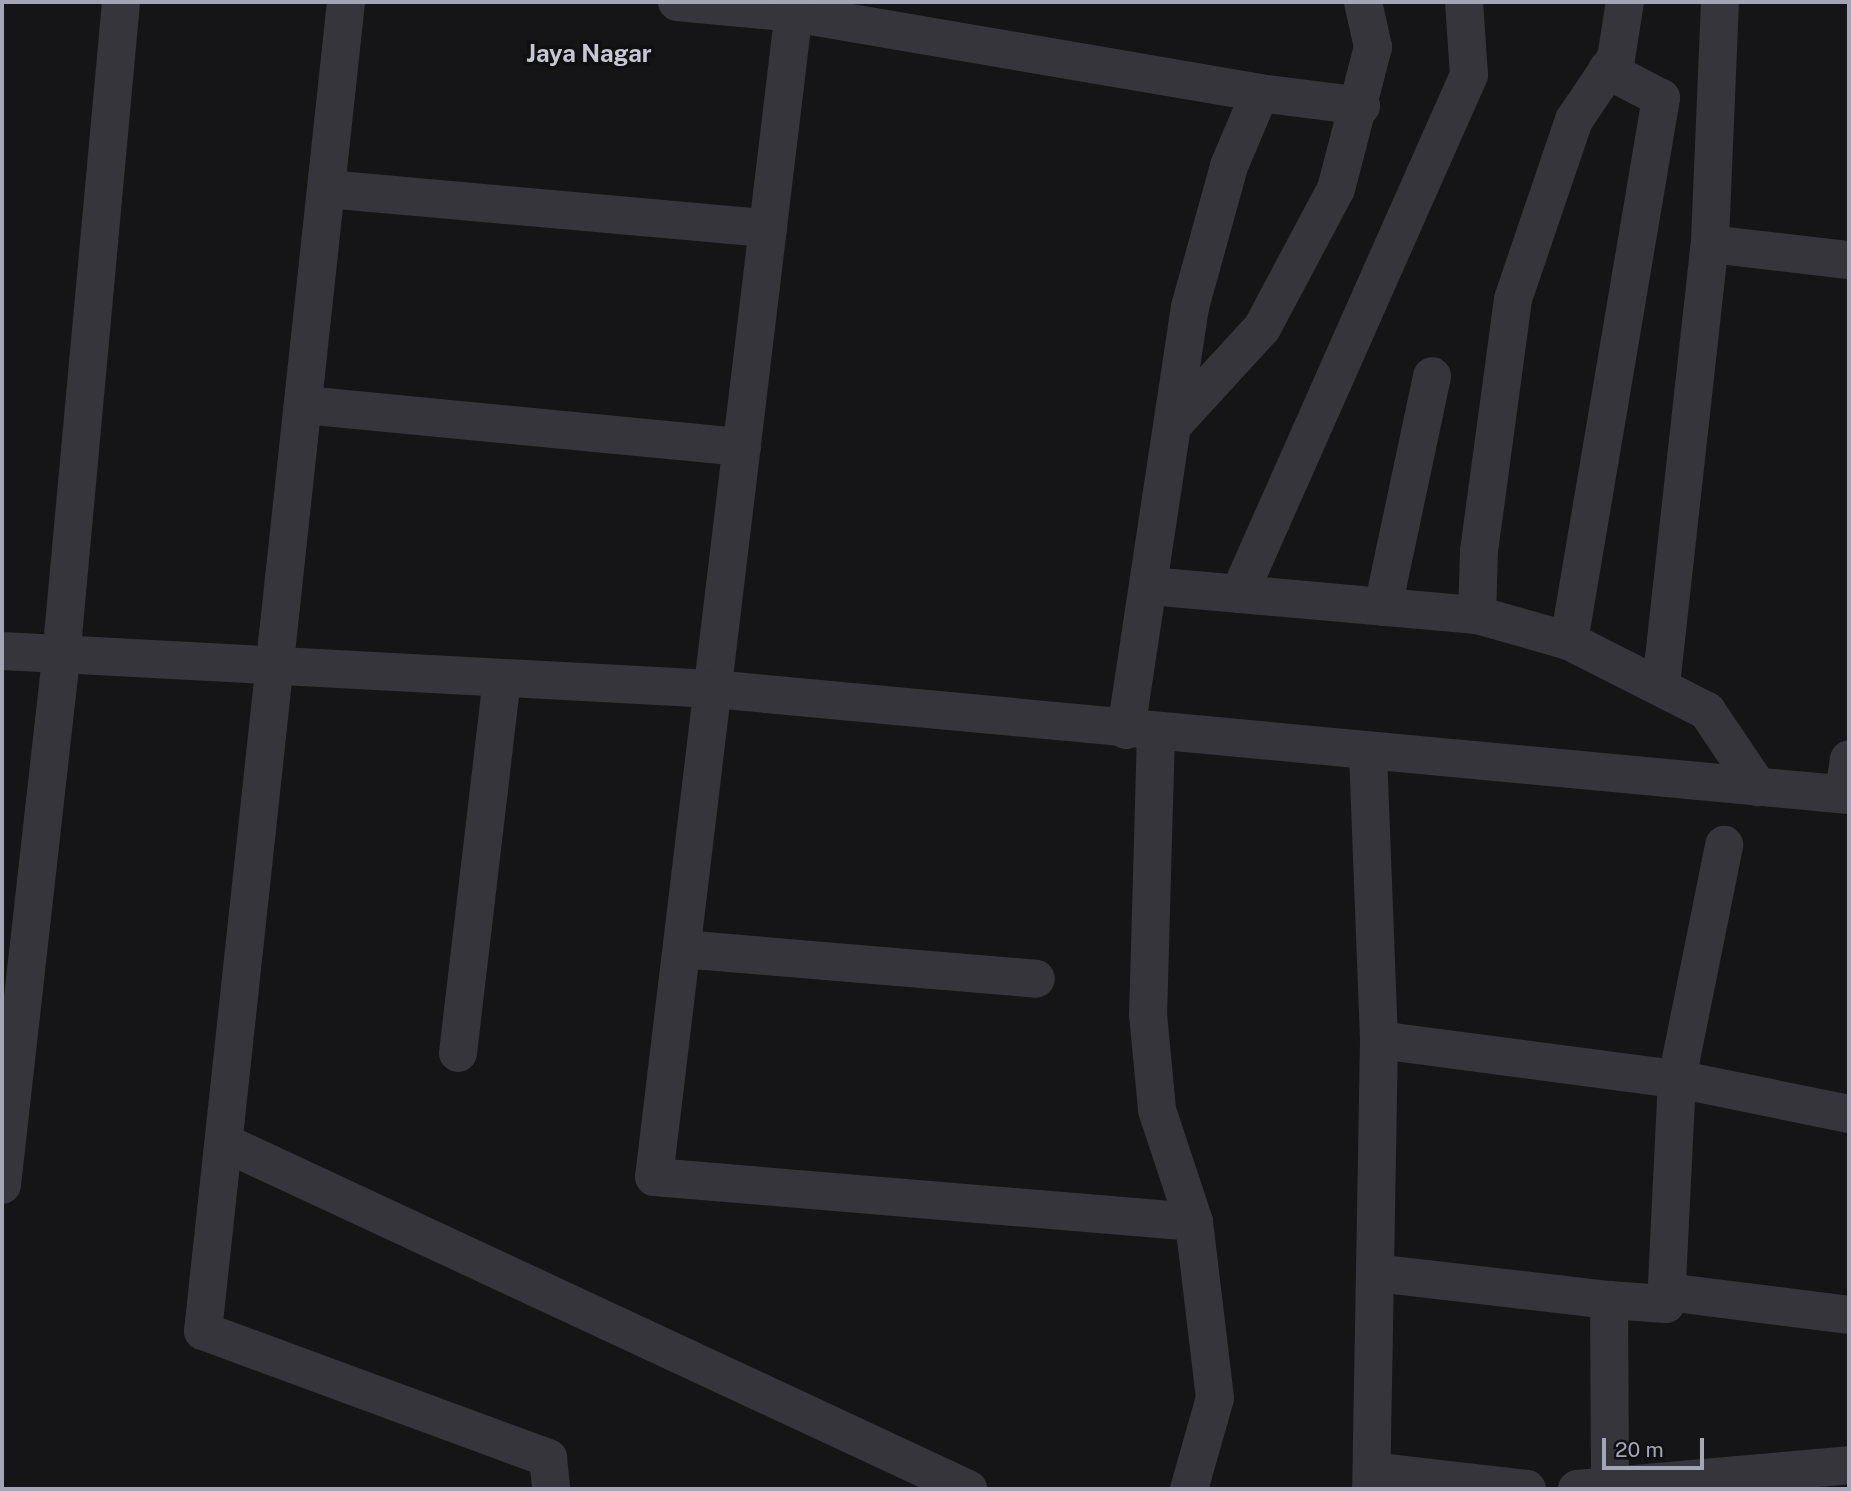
<!DOCTYPE html>
<style>
body{margin:0}
#map{position:relative;width:1851px;height:1491px;overflow:hidden;background:#151416;font-family:"Public Sans",sans-serif}
div>[style]{position:absolute}
.minor>*{height:38px;margin:-19px;padding:0 19px;transform-origin:19px;border-radius:19px;background:#36353c}
span{translate:-50% -50%;white-space:nowrap;text-align:center;line-height:1.15;-webkit-text-stroke:7px #100f11;paint-order:stroke}
.quarter-label{font-size:24px;color:#c7c6d4;font-weight:700}
.frame{position:absolute;inset:0;border:4px solid #a5a5b8;pointer-events:none}
.scale{position:absolute;left:1602px;top:1438px;width:102px;height:32px;box-sizing:border-box;border:4px solid #a5a5b8;border-top:0;padding-left:9px;font-size:21px;line-height:24px;white-space:nowrap;color:#a5a5b8;-webkit-text-stroke:5px #100f11;paint-order:stroke}
</style>
<div id="map">
<div class="minor">
<div style="left:346px;top:2px;width:1337px;rotate:96.14deg"></div>
<div style="left:203px;top:1331px;width:368px;rotate:20.2deg"></div>
<div style="left:548px;top:1458px;width:31px;rotate:84deg"></div>
<div style="left:677px;top:2px;width:117px;rotate:5.4deg"></div>
<div style="left:793px;top:13px;width:474px;rotate:9.7deg"></div>
<div style="left:795px;top:2px;width:1183px;rotate:96.84deg"></div>
<div style="left:654px;top:1177px;width:542px;rotate:4.76deg"></div>
<div style="left:1720px;top:2px;width:242px;rotate:92.4deg"></div>
<div style="left:1710px;top:244px;width:140px;rotate:6.6deg"></div>
<div style="left:327px;top:189px;width:443px;rotate:5.1deg"></div>
<div style="left:304px;top:405px;width:440px;rotate:5.5deg"></div>
<div style="left:1173px;top:425px;width:132px;rotate:-47.5deg"></div>
<div style="left:1262px;top:328px;width:157px;rotate:-62deg"></div>
<div style="left:1336px;top:189px;width:147px;rotate:-75.4deg"></div>
<div style="left:1373px;top:47px;width:46px;rotate:-102.5deg"></div>
<div style="left:1150px;top:586px;width:328px;rotate:5.1deg"></div>
<div style="left:1477px;top:615px;width:96px;rotate:15.8deg"></div>
<div style="left:1569px;top:641px;width:155px;rotate:26.9deg"></div>
<div style="left:1707px;top:711px;width:92px;rotate:56.1deg"></div>
<div style="left:1239px;top:594px;width:568px;rotate:-66.1deg"></div>
<div style="left:1469px;top:75px;width:73px;rotate:-93.9deg"></div>
<div style="left:1383px;top:607px;width:236px;rotate:-78deg"></div>
<div style="left:1477px;top:615px;width:64px;rotate:-88.2deg"></div>
<div style="left:1479px;top:551px;width:254px;rotate:-82.3deg"></div>
<div style="left:1513px;top:299px;width:189px;rotate:-71.2deg"></div>
<div style="left:1574px;top:120px;width:75px;rotate:-55.9deg"></div>
<div style="left:1616px;top:58px;width:57px;rotate:-80.9deg"></div>
<div style="left:1569px;top:641px;width:551px;rotate:-80.38deg"></div>
<div style="left:1661px;top:98px;width:61px;rotate:-152.6deg"></div>
<div style="left:2px;top:651px;width:712px;rotate:3.06deg"></div>
<div style="left:713px;top:689px;width:1141px;rotate:5.33deg"></div>
<div style="left:1661px;top:685px;width:444px;rotate:-83.7deg"></div>
<div style="left:1126px;top:730px;width:428px;rotate:-81.4deg"></div>
<div style="left:1190px;top:307px;width:146px;rotate:-74.5deg"></div>
<div style="left:1229px;top:166px;width:79px;rotate:-67deg"></div>
<div style="left:1260px;top:93px;width:102px;rotate:7.3deg"></div>
<div style="left:1156px;top:732px;width:282px;rotate:91.6deg"></div>
<div style="left:1148px;top:1014px;width:96px;rotate:84.6deg"></div>
<div style="left:1157px;top:1110px;width:118px;rotate:71.7deg"></div>
<div style="left:1194px;top:1222px;width:177px;rotate:83.2deg"></div>
<div style="left:1215px;top:1398px;width:95px;rotate:105.9deg"></div>
<div style="left:1368px;top:753px;width:287px;rotate:87.8deg"></div>
<div style="left:1379px;top:1040px;width:449px;rotate:91deg"></div>
<div style="left:1844px;top:794px;width:35px;rotate:-82deg"></div>
<div style="left:682px;top:949px;width:355px;rotate:4.8deg"></div>
<div style="left:1379px;top:1040px;width:301px;rotate:7.5deg"></div>
<div style="left:1677px;top:1079px;width:176px;rotate:11.5deg"></div>
<div style="left:458px;top:1053px;width:377px;rotate:-83.3deg"></div>
<div style="left:225px;top:1143px;width:820px;rotate:24.97deg"></div>
<div style="left:2px;top:1185px;width:530px;rotate:-83.61deg"></div>
<div style="left:61px;top:658px;width:659px;rotate:-84.77deg"></div>
<div style="left:1375px;top:1273px;width:236px;rotate:6.6deg"></div>
<div style="left:1667px;top:1292px;width:183px;rotate:7.2deg"></div>
<div style="left:1372px;top:1471px;width:156px;rotate:6.6deg"></div>
<div style="left:1610px;top:1485px;width:185px;rotate:-90.3deg"></div>
<div style="left:1609px;top:1300px;width:57px;rotate:4deg"></div>
<div style="left:1666px;top:1304px;width:225px;rotate:-87.2deg"></div>
<div style="left:1677px;top:1079px;width:239px;rotate:-78.6deg"></div>
<div style="left:1577px;top:1489px;width:273px;rotate:-5deg"></div>
</div>
<div class="quarter-label">
<span style="left:589px;top:54px">Jaya Nagar</span>
</div>
<div class="frame"></div>
<div class="scale">20 m</div>
</div>
